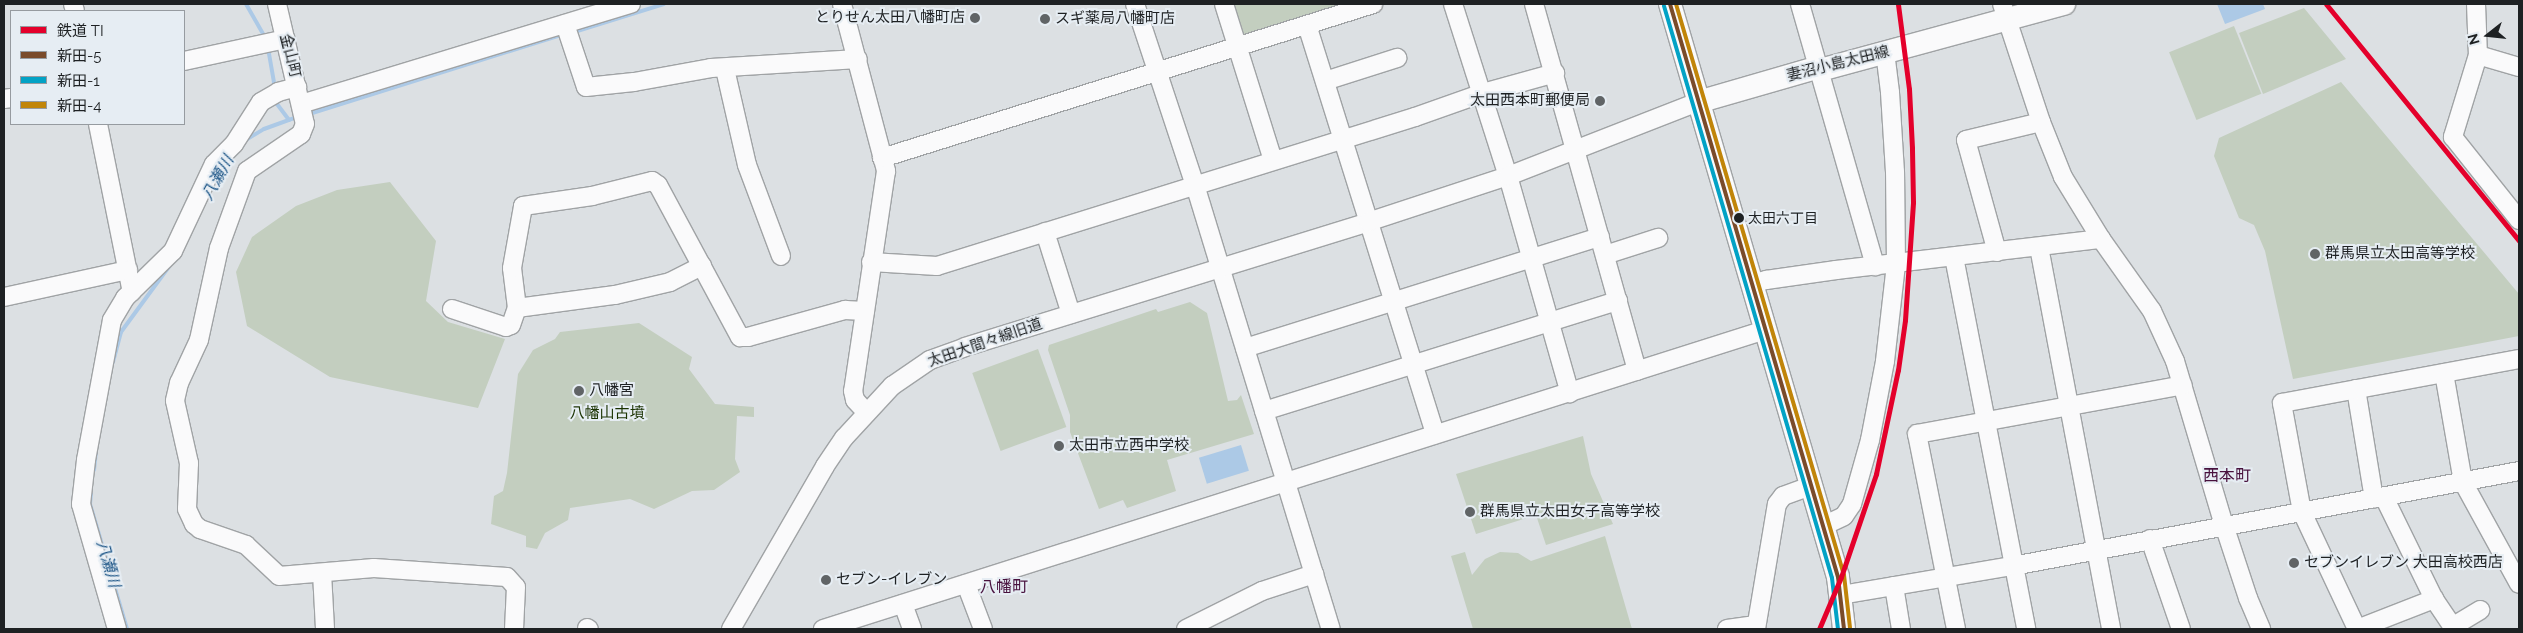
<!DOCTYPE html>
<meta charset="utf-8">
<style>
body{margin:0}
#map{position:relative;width:2523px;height:633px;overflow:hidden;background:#dce0e3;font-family:Raleway,"Noto Sans JP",sans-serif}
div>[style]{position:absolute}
.green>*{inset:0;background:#c3cebf;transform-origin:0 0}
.water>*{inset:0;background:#acc9e6;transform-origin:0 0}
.stream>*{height:4px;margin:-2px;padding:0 2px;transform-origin:2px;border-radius:2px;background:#acc9e6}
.roads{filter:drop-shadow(1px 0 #a0a3a5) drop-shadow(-1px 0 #a0a3a5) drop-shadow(0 1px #a0a3a5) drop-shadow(0 -1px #a0a3a5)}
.minor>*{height:18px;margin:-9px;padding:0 9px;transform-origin:9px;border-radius:9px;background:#fafafb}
.major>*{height:22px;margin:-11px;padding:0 11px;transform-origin:11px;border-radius:11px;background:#fafafb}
.bus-1>*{height:4px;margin:-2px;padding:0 2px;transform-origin:2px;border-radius:2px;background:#7a4b2a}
.bus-2>*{height:4px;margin:-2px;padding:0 2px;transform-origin:2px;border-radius:2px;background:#02a2c5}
.bus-3>*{height:4px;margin:-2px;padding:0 2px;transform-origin:2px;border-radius:2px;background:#c18509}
.rail-1>*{height:5px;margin:-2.5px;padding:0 2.5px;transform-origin:2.5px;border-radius:2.5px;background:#e4002b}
.dots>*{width:14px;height:14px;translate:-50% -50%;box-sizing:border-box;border:2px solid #e6edf3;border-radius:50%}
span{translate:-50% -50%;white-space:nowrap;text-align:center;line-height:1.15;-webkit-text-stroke:4px #e6edf3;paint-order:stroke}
.bus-label{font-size:14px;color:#1e2123}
.left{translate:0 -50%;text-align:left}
.poi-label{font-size:15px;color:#1e2123}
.right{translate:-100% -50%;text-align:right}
.street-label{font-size:15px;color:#1e2123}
.park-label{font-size:15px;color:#1a3200}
.water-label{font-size:16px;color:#1b5486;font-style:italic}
.neighbourhood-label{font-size:16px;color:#48113d}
.frame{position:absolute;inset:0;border:5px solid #1e2123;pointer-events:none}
.legend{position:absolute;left:10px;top:10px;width:175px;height:115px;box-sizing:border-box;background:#e6edf3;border:1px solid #969ba0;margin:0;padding:6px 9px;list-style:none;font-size:15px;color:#1e2123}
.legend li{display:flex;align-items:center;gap:10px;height:25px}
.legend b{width:25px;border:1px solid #969ba0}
.north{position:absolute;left:2463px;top:10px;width:50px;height:50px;-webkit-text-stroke:4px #e6edf3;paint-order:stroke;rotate:254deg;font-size:14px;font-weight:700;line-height:20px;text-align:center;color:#1e2123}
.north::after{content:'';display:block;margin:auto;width:18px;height:22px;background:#1e2123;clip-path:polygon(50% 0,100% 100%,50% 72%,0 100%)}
</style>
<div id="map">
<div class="green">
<div style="clip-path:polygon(1224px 4px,1373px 4px,1237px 47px)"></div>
<div style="clip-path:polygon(2304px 8px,2346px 59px,2263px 94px,2239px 33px)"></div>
<div style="left:2234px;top:26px;width:73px;height:70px;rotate:68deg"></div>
<div style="clip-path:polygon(2341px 82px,2519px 294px,2519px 336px,2293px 379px,2265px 251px,2254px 225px,2239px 218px,2214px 156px,2219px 138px)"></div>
<div style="clip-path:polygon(390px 182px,436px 241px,426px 301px,448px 322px,505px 339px,478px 408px,330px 377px,247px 326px,236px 272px,252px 237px,296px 206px,337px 190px)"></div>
<div style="clip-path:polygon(1190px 302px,1207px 313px,1228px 401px,1237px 400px,1241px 395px,1254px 434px,1167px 460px,1176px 491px,1127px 508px,1123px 500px,1099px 509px,1070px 432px,1070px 415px,1048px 350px,1049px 345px,1156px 309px,1158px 312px)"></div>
<div style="clip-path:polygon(639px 323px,692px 357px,689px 369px,715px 404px,754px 407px,754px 417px,737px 416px,735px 459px,740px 472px,714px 490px,692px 491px,654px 509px,630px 499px,570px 508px,568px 520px,545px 533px,537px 549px,526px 547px,526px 536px,491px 524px,494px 496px,503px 491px,507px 473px,518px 374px,533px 350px,555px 339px,560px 332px)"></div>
<div style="left:1038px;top:349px;width:83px;height:70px;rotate:70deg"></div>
<div style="clip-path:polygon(1583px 436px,1591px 474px,1613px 524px,1546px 545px,1536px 515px,1476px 534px,1456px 474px)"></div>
<div style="clip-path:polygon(1605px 536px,1632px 629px,1473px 629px,1451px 556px,1465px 552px,1472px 575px,1485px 559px,1500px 552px,1518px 553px,1531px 561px)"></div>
</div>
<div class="water">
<div style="clip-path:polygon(2217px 4px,2263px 4px,2265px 9px,2225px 24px)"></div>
<div style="left:1241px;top:445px;width:27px;height:44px;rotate:73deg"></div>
</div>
<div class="stream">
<div style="left:246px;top:4px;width:40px;rotate:60.3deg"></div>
<div style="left:574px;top:32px;width:94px;rotate:-17.3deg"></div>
<div style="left:268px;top:48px;width:41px;rotate:80.1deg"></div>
<div style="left:276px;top:100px;width:4px;rotate:76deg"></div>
<div style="left:277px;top:104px;width:20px;rotate:53deg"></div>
<div style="left:309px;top:114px;width:268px;rotate:-17.4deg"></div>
<div style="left:244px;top:141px;width:23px;rotate:-31deg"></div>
<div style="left:264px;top:129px;width:37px;rotate:-20deg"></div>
<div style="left:113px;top:362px;width:31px;rotate:-75deg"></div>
<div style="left:121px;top:332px;width:84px;rotate:-53.7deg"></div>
<div style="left:94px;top:470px;width:18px;rotate:-84deg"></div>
<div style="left:91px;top:494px;width:10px;rotate:96deg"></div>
<div style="left:90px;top:504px;width:130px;rotate:73.5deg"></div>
</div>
<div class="roads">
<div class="minor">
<div style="left:73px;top:4px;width:7px;rotate:74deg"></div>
<div style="left:277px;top:4px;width:123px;rotate:76.9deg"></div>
<div style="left:305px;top:124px;width:11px;rotate:112deg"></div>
<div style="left:301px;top:134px;width:65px;rotate:145.6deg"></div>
<div style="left:247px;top:171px;width:82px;rotate:110deg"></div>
<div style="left:219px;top:248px;width:94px;rotate:102.3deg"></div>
<div style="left:199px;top:340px;width:47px;rotate:114.9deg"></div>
<div style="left:179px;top:383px;width:18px;rotate:103deg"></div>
<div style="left:175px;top:401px;width:64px;rotate:77.3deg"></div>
<div style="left:189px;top:463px;width:46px;rotate:92.5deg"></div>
<div style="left:187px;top:509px;width:17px;rotate:65deg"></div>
<div style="left:194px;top:524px;width:8px;rotate:40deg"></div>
<div style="left:200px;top:529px;width:49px;rotate:19.2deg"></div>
<div style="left:246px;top:545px;width:45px;rotate:43.2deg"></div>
<div style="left:279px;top:576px;width:95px;rotate:-4.8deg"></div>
<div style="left:374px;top:568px;width:133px;rotate:3.9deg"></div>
<div style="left:507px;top:577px;width:13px;rotate:48deg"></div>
<div style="left:516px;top:587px;width:42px;rotate:92.7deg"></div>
<div style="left:842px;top:4px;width:173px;rotate:75.2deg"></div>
<div style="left:886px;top:171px;width:222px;rotate:98.5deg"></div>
<div style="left:853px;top:391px;width:9px;rotate:77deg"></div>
<div style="left:855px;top:400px;width:16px;rotate:47deg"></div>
<div style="left:1135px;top:4px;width:191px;rotate:71.7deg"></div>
<div style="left:1195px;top:185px;width:464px;rotate:73deg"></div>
<div style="left:1224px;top:4px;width:164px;rotate:72.6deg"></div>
<div style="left:1453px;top:4px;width:181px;rotate:72.3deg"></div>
<div style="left:1508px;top:176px;width:226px;rotate:74.1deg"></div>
<div style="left:1534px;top:4px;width:381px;rotate:74.3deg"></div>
<div style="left:1800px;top:4px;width:273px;rotate:74deg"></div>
<div style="left:2002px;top:4px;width:124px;rotate:71.7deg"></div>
<div style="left:2041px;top:122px;width:59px;rotate:68.2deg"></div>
<div style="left:2063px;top:177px;width:73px;rotate:58.5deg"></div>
<div style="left:2101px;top:239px;width:88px;rotate:54.7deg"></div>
<div style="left:2152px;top:311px;width:55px;rotate:65.3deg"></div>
<div style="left:2175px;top:361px;width:171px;rotate:73.4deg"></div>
<div style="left:2224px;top:525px;width:77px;rotate:71.8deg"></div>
<div style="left:2248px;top:598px;width:34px;rotate:67deg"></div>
<div style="left:2476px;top:4px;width:51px;rotate:87.8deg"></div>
<div style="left:2478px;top:55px;width:86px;rotate:107deg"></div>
<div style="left:2453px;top:137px;width:106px;rotate:51.5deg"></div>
<div style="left:565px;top:24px;width:66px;rotate:71.6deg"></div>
<div style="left:586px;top:87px;width:48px;rotate:-5.9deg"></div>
<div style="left:634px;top:82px;width:78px;rotate:-10.3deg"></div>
<div style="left:711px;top:68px;width:147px;rotate:-3.5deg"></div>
<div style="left:1307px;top:25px;width:429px;rotate:72.6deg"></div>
<div style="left:2478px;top:55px;width:43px;rotate:16.3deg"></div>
<div style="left:184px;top:61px;width:104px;rotate:-12.2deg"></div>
<div style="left:725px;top:69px;width:98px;rotate:77.1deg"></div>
<div style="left:747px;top:165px;width:97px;rotate:69.5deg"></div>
<div style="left:1325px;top:81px;width:76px;rotate:-17.7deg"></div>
<div style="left:4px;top:99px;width:7px;rotate:-8deg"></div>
<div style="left:301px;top:104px;width:345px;rotate:-16.9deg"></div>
<div style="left:98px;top:124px;width:171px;rotate:78.6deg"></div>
<div style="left:882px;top:158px;width:515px;rotate:-17.41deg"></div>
<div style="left:1045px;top:232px;width:86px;rotate:72.4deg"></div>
<div style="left:2039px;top:247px;width:389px;rotate:79.3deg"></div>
<div style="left:1997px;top:252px;width:116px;rotate:-105.5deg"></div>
<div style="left:1966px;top:140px;width:77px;rotate:-13.5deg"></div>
<div style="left:1605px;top:255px;width:56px;rotate:-17.8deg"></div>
<div style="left:1954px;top:257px;width:379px;rotate:79deg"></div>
<div style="left:871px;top:262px;width:66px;rotate:3.5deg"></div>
<div style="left:937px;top:266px;width:501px;rotate:-17.31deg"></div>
<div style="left:1415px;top:117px;width:72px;rotate:-19.4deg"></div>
<div style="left:1483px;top:93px;width:75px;rotate:-15.5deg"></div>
<div style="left:1751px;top:284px;width:16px;rotate:-15deg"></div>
<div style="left:1766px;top:280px;width:71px;rotate:-8.1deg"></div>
<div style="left:1836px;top:270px;width:267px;rotate:-6.7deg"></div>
<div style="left:4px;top:297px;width:127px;rotate:-12.3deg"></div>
<div style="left:517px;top:308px;width:99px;rotate:-7.6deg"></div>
<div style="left:615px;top:295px;width:57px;rotate:-13.3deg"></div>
<div style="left:670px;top:282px;width:36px;rotate:-27deg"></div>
<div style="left:452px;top:309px;width:57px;rotate:18.4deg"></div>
<div style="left:506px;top:327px;width:5px;rotate:-22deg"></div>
<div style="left:511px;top:325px;width:18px;rotate:-71deg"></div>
<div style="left:517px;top:308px;width:40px;rotate:-97.1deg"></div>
<div style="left:512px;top:268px;width:63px;rotate:-79.9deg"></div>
<div style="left:523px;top:206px;width:70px;rotate:-8.2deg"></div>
<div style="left:592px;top:196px;width:62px;rotate:-14deg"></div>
<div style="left:652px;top:181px;width:7px;rotate:34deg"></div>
<div style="left:658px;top:185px;width:173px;rotate:61.7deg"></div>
<div style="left:740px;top:337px;width:8px"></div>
<div style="left:748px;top:337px;width:101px;rotate:-15.6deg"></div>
<div style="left:845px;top:310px;width:20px;rotate:3deg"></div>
<div style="left:1245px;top:348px;width:372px;rotate:-17.4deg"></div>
<div style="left:2444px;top:373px;width:111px;rotate:80.1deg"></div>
<div style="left:2463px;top:482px;width:116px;rotate:61.2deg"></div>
<div style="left:2356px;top:389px;width:111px;rotate:80.7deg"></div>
<div style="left:1264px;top:411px;width:371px;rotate:-17.3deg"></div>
<div style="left:2384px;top:497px;width:114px;rotate:63.9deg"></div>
<div style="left:2434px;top:599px;width:36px;rotate:56deg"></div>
<div style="left:1823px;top:526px;width:23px;rotate:-25deg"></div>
<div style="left:1844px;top:516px;width:14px;rotate:-56deg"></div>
<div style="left:1852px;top:504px;width:66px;rotate:-74.3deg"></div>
<div style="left:1870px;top:440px;width:80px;rotate:-79.2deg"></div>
<div style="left:1885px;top:361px;width:98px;rotate:-83.5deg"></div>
<div style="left:1896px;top:264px;width:92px;rotate:-90.6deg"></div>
<div style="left:1895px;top:172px;width:80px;rotate:-93.6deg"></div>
<div style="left:1890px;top:92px;width:40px;rotate:-97.1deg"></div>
<div style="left:2150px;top:539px;width:95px;rotate:71deg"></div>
<div style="left:322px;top:573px;width:56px;rotate:86.9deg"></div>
<div style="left:966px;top:584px;width:48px;rotate:69.3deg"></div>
<div style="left:1894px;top:586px;width:44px;rotate:80.8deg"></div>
<div style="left:1841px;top:595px;width:174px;rotate:-9.6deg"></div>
<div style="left:2013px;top:566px;width:515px;rotate:-10.63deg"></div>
<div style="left:903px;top:604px;width:27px;rotate:70deg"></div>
<div style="left:2452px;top:627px;width:33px;rotate:-31deg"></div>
<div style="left:587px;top:628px;width:2px;rotate:27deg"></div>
<div style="left:117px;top:629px;width:130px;rotate:-106.1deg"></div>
<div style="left:81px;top:504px;width:44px;rotate:-83.5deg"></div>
<div style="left:86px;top:460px;width:142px;rotate:-79.5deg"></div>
<div style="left:112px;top:320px;width:26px;rotate:-59deg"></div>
<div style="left:125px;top:298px;width:67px;rotate:-44.4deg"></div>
<div style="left:173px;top:251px;width:96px;rotate:-64.8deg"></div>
<div style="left:214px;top:164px;width:28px;rotate:-45deg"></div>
<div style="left:234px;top:144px;width:50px;rotate:-57.3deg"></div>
<div style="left:261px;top:102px;width:20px;rotate:-30deg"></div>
<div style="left:278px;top:92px;width:20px;rotate:-15deg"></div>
<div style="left:731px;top:629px;width:188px;rotate:-60deg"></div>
<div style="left:825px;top:466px;width:34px;rotate:-56deg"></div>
<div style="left:844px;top:438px;width:71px;rotate:-47.3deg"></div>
<div style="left:892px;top:386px;width:46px;rotate:-34.4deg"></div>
<div style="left:930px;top:360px;width:37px;rotate:-20deg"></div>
<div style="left:965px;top:347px;width:422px;rotate:-17.2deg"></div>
<div style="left:1368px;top:222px;width:147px;rotate:-18.2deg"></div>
<div style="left:1508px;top:176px;width:204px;rotate:-21.3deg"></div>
<div style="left:823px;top:629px;width:988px;rotate:-17.61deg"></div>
<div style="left:1186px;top:629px;width:85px;rotate:-26.6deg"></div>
<div style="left:1262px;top:591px;width:55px;rotate:-18.1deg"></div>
<div style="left:1727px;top:629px;width:29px;rotate:-8deg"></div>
<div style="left:1756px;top:629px;width:127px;rotate:-80.5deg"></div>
<div style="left:1777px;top:504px;width:10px;rotate:-53deg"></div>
<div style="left:1783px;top:496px;width:30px;rotate:-20deg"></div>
<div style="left:1956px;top:629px;width:199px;rotate:-101.3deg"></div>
<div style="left:1917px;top:434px;width:270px;rotate:-10.4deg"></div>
<div style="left:2357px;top:629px;width:129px;rotate:-115.2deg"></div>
<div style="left:2302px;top:512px;width:111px;rotate:-100.4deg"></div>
<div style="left:2282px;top:403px;width:241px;rotate:-10.5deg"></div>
<div style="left:2357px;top:629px;width:83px;rotate:-21.3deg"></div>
</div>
<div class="major">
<div style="left:1670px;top:4px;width:597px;rotate:73.66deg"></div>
<div style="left:1838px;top:577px;width:52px;rotate:83.4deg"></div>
<div style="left:1698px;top:102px;width:123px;rotate:-16.1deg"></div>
<div style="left:1816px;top:68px;width:8px;rotate:7deg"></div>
<div style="left:1824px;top:69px;width:249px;rotate:-15.2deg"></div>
</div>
</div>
<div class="bus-1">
<div style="left:1670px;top:4px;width:597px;rotate:73.66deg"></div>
<div style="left:1838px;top:577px;width:52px;rotate:83.4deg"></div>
</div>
<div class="bus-2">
<div style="left:1664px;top:6px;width:596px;rotate:73.63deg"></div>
<div style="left:1832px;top:578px;width:51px;rotate:83.3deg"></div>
</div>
<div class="bus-3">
<div style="left:1676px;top:4px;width:595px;rotate:73.61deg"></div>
<div style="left:1844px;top:575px;width:53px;rotate:83.5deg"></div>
</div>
<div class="rail-1">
<div style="left:2326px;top:4px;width:306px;rotate:50.8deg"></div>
<div style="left:1819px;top:629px;width:56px;rotate:-67.1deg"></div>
<div style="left:1841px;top:577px;width:109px;rotate:-71.2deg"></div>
<div style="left:1876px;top:474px;width:106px;rotate:-78.1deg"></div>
<div style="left:1898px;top:370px;width:50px;rotate:-82deg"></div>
<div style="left:1905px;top:320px;width:118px;rotate:-86.1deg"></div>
<div style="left:1913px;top:202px;width:54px;rotate:-91.1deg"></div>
<div style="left:1912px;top:148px;width:59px;rotate:-92.9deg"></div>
<div style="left:1909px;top:89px;width:86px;rotate:-97.4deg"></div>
</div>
<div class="dots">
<div style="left:975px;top:18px;background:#606466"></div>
<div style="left:1045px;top:19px;background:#606466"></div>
<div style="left:1600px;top:101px;background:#606466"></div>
<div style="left:1739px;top:218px;background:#1e2123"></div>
<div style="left:2315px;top:254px;background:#606466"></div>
<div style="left:579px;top:391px;background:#606466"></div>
<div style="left:1059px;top:446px;background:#606466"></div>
<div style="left:1470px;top:512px;background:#606466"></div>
<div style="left:2294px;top:563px;background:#606466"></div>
<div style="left:826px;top:580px;background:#606466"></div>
</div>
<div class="bus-label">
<span class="left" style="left:1748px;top:218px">太田六丁目</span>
</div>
<div class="poi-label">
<span class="right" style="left:965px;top:18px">とりせん太田八幡町店</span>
<span class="left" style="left:1055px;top:19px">スギ薬局八幡町店</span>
<span class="right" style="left:1590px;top:101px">太田西本町郵便局</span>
<span class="left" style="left:2325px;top:254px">群馬県立太田高等学校</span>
<span class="left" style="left:589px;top:391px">八幡宮</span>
<span class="left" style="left:1069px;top:446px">太田市立西中学校</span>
<span class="left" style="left:1480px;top:512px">群馬県立太田女子高等学校</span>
<span class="left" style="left:2304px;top:563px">セブンイレブン 大田高校西店</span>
<span class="left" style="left:836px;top:580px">セブン-イレブン</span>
</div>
<div class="street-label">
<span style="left:290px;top:56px;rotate:76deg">金山町</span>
<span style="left:1838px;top:64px;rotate:-14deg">妻沼小島太田線</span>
<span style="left:985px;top:343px;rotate:-19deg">太田大間々線旧道</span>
</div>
<div class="park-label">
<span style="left:607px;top:414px">八幡山古墳</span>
</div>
<div class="water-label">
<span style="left:218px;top:178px;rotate:-61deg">八瀬川</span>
<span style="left:108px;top:564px;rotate:74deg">八瀬川</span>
</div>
<div class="neighbourhood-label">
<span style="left:2227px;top:476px">西本町</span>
<span style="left:1004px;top:587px">八幡町</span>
</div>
<div class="frame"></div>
<ul class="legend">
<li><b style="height:6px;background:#e4002b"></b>鉄道 TI</li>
<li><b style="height:6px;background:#7a4b2a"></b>新田-5</li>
<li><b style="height:6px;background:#02a2c5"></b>新田-1</li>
<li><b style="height:6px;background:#c18509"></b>新田-4</li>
</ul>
<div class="north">N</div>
</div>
